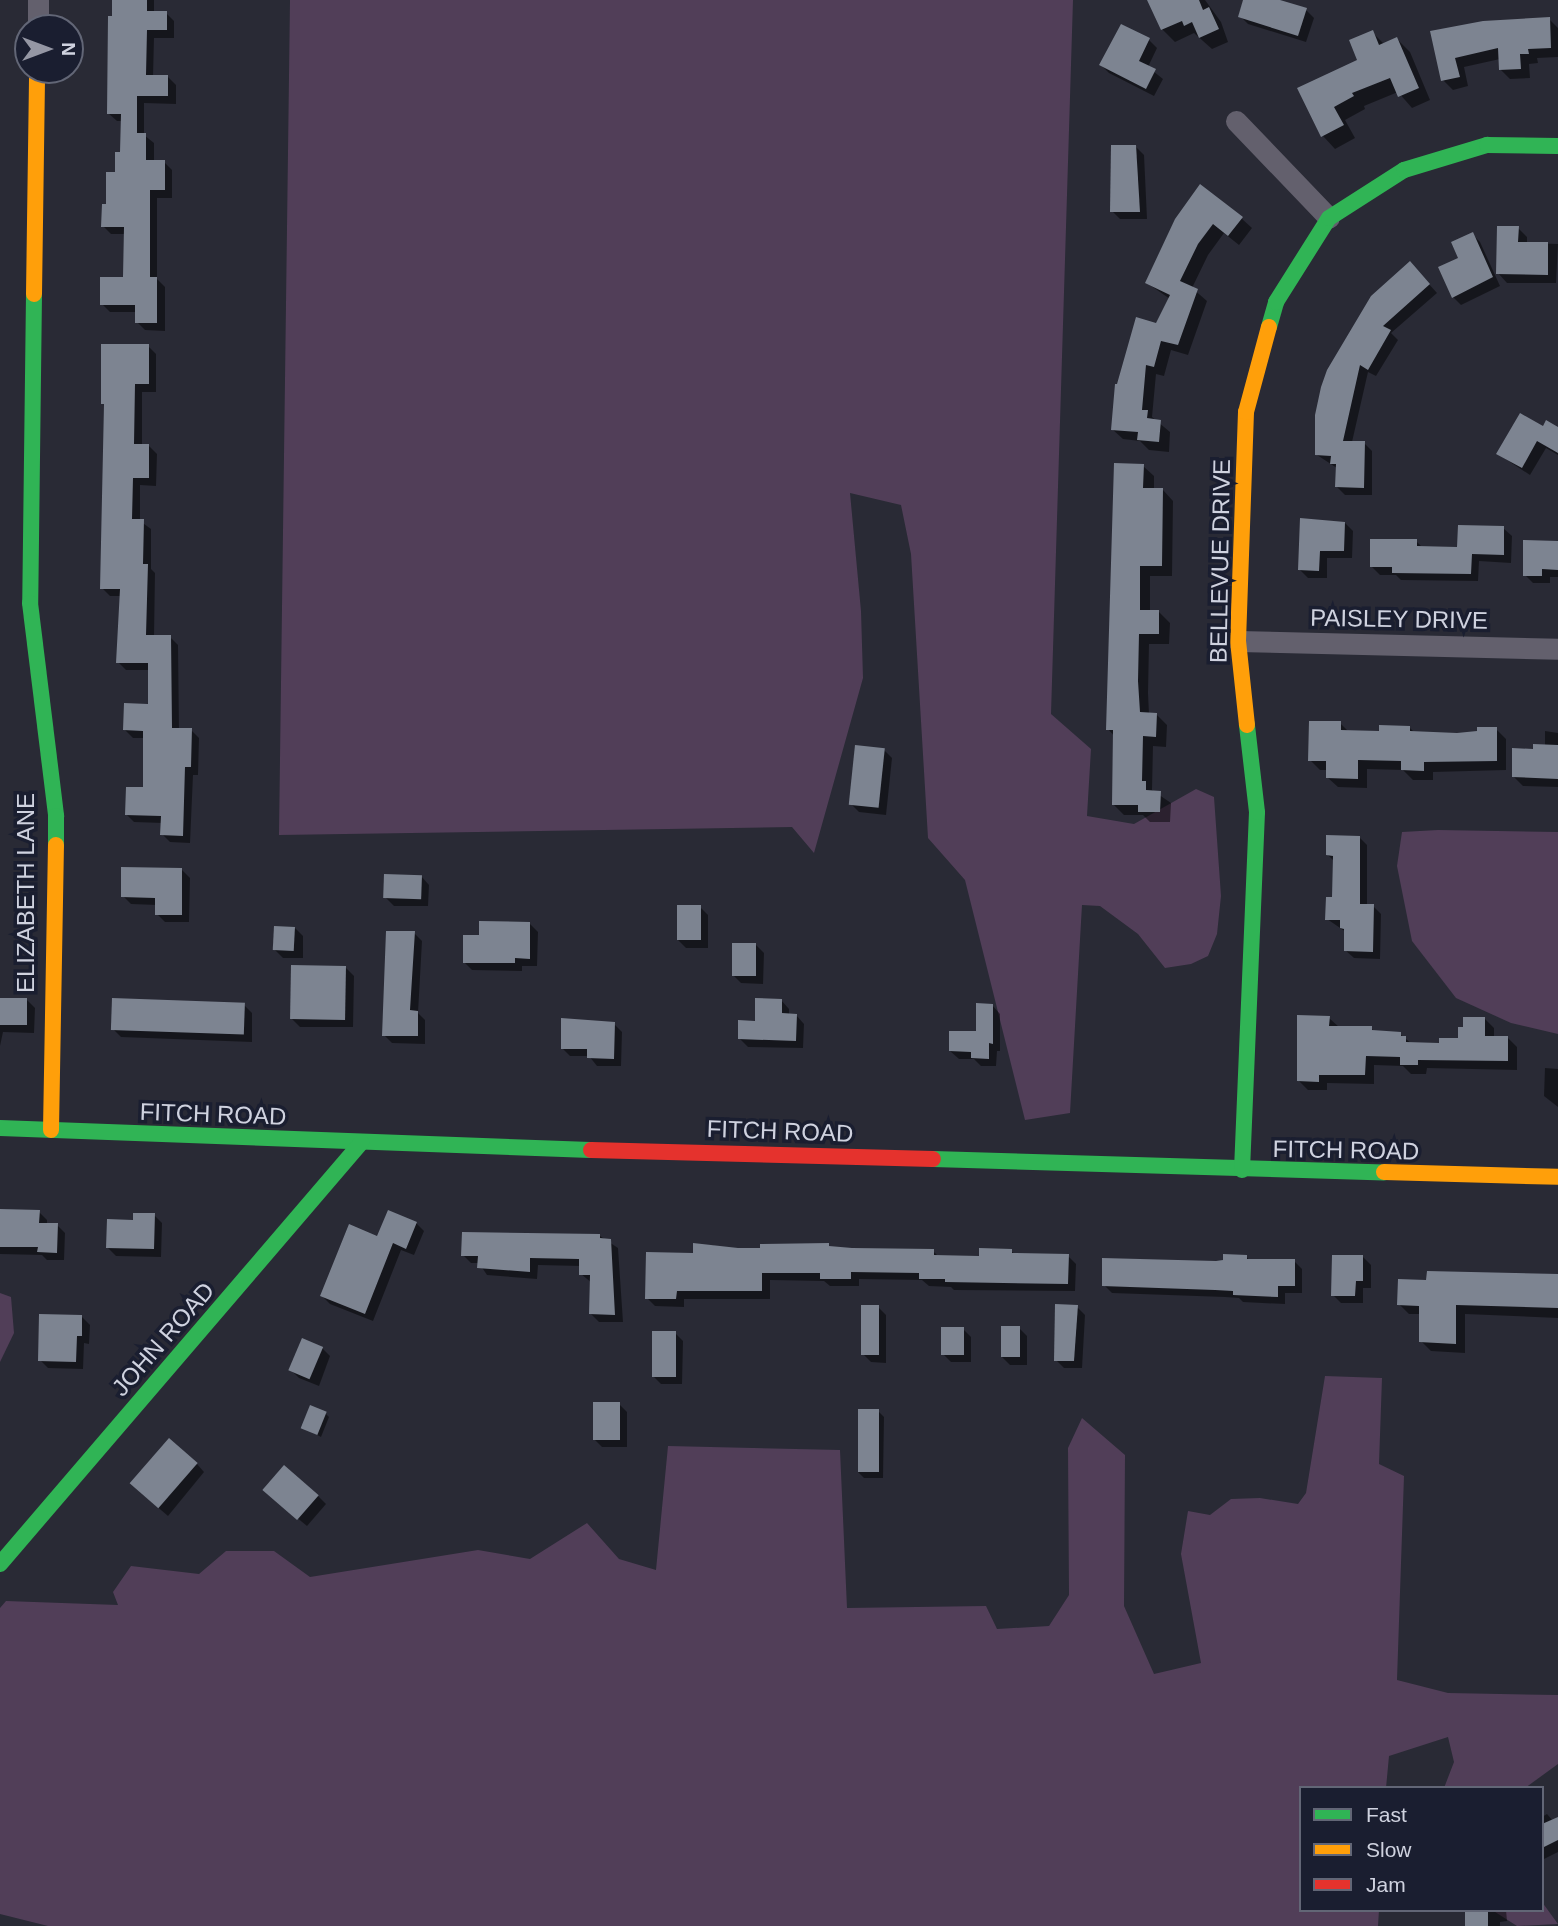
<!DOCTYPE html>
<style>
body{margin:0}
#map{position:relative;width:1558px;height:1926px;overflow:hidden;background:#292a35;font-family:Arial,sans-serif}
div>[style]{position:absolute}
.green>*{inset:0;background:#513e58}
.shadow>*{inset:0;background:#0007}
.building>*{inset:0;background:#7d8491;transform-origin:0 0}
.street>*{height:21px;margin:-10.5px;padding:0 10.5px;transform-origin:10.5px;border-radius:10.5px;background:#63606d}
.fast>*{height:16px;margin:-8px;padding:0 8px;transform-origin:8px;border-radius:8px;background:#30b455}
.slow>*{height:16px;margin:-8px;padding:0 8px;transform-origin:8px;border-radius:8px;background:#ff9f0a}
.jam>*{height:16px;margin:-8px;padding:0 8px;transform-origin:8px;border-radius:8px;background:#e5322d}
span{translate:-50% -50%;white-space:nowrap;text-align:center;line-height:1.15;-webkit-text-stroke:7px #1a1e30;paint-order:stroke}
.street-label{font-size:24px;color:#cfd2df}
.legend{position:absolute;left:1299px;top:1786px;width:245px;height:126px;box-sizing:border-box;background:#1a1e30;border:2px solid #626676;margin:0;padding:9px 12px;list-style:none;font-size:21px;color:#cfd2df}
.legend li{display:flex;align-items:center;gap:14px;height:35px}
.legend b{width:35px;border:2px solid #626676}
.north{position:absolute;left:14px;top:14px;width:70px;height:70px;box-sizing:border-box;background:#1a1e30;border:2px solid #626676;border-radius:50%;rotate:90deg;font-size:19px;font-weight:700;line-height:28px;text-align:center;color:#cfd2df}
.north::after{content:'';display:block;margin:auto;width:24px;height:32px;background:#9597a4;clip-path:polygon(50% 0,100% 100%,50% 72%,0 100%)}
</style>
<div id="map">
<div class="green">
<div style="clip-path:polygon(290px 0,1073px 0,1051px 714px,1091px 749px,1087px 816px,1134px 824px,1196px 789px,1214px 797px,1221px 896px,1217px 934px,1208px 956px,1191px 964px,1165px 968px,1138px 934px,1100px 906px,1082px 905px,1070px 1113px,1025px 1120px,965px 880px,928px 838px,911px 554px,901px 505px,850px 493px,861px 611px,863px 678px,814px 853px,792px 827px,279px 835px)"></div>
<div style="clip-path:polygon(1438px 830px,1558px 832px,1558px 1034px,1511px 1023px,1456px 998px,1412px 941px,1397px 866px,1402px 832px)"></div>
<div style="clip-path:polygon(0 1293px,11px 1297px,14px 1333px,0 1362px)"></div>
<div style="clip-path:polygon(1325px 1376px,1382px 1378px,1379px 1464px,1404px 1476px,1397px 1680px,1448px 1693px,1558px 1695px,1558px 1764px,1525px 1788px,1444px 1788px,1454px 1762px,1448px 1737px,1389px 1756px,1386px 1788px,1301px 1788px,1301px 1910px,1379px 1910px,1378px 1926px,48px 1926px,0 1914px,0 1608px,6px 1601px,118px 1605px,113px 1592px,131px 1566px,199px 1574px,226px 1551px,274px 1551px,310px 1577px,478px 1550px,530px 1559px,587px 1523px,619px 1559px,656px 1570px,668px 1446px,840px 1450px,847px 1608px,986px 1606px,997px 1629px,1049px 1626px,1069px 1595px,1068px 1448px,1082px 1418px,1125px 1455px,1124px 1606px,1154px 1674px,1201px 1663px,1181px 1554px,1188px 1511px,1210px 1515px,1231px 1499px,1260px 1498px,1298px 1504px,1306px 1493px)"></div>
<div style="clip-path:polygon(1542px 1902px,1558px 1924px,1517px 1926px,1492px 1910px,1542px 1910px)"></div>
</div>
<div class="shadow">
<div style="clip-path:polygon(114px 0,154px 0,154px 13px,166px 13px,174px 21px,174px 38px,154px 38px,153px 77px,168px 77px,176px 85px,176px 104px,144px 103px,144px 135px,154px 143px,154px 162px,164px 162px,172px 170px,172px 198px,157px 198px,157px 279px,165px 287px,165px 331px,145px 330px,137px 322px,137px 312px,110px 312px,102px 304px,125px 279px,125px 234px,111px 234px,103px 226px,122px 154px,122px 121px,117px 121px,108px 113px)"></div>
<div style="clip-path:polygon(1158px 0,1205px 0,1221px 22px,1228px 42px,1212px 49px,1194px 33px,1175px 42px,1162px 29px)"></div>
<div style="clip-path:polygon(1245px 0,1277px 0,1306px 10px,1314px 18px,1306px 42px,1248px 24px,1240px 16px)"></div>
<div style="clip-path:polygon(1549px 19px,1558px 28px,1558px 57px,1537px 58px,1538px 63px,1529px 64px,1530px 78px,1510px 79px,1500px 69px,1500px 59px,1464px 67px,1468px 86px,1453px 90px,1443px 80px,1432px 32px)"></div>
<div style="clip-path:polygon(1372px 32px,1385px 45px,1397px 39px,1410px 52px,1430px 100px,1412px 108px,1398px 92px,1364px 106px,1365px 109px,1345px 120px,1355px 138px,1335px 149px,1323px 136px,1300px 88px,1359px 60px)"></div>
<div style="clip-path:polygon(1149px 40px,1157px 48px,1148px 67px,1163px 79px,1154px 96px,1109px 73px,1101px 65px)"></div>
<div style="clip-path:polygon(1136px 147px,1144px 155px,1147px 219px,1120px 219px,1112px 211px)"></div>
<div style="clip-path:polygon(1241px 218px,1252px 228px,1239px 245px,1224px 233px,1208px 255px,1192px 288px,1207px 301px,1188px 355px,1171px 350px,1164px 376px,1156px 374px,1152px 417px,1170px 432px,1169px 452px,1149px 450px,1140px 441px,1123px 439px,1112px 429px,1170px 299px,1147px 283px,1176px 220px)"></div>
<div style="clip-path:polygon(1518px 228px,1527px 237px,1527px 243px,1558px 244px,1556px 283px,1507px 283px,1498px 273px)"></div>
<div style="clip-path:polygon(1472px 234px,1480px 242px,1500px 286px,1461px 305px,1453px 297px,1460px 259px)"></div>
<div style="clip-path:polygon(1418px 272px,1437px 293px,1391px 333px,1398px 340px,1376px 376px,1368px 372px,1352px 442px,1364px 443px,1372px 451px,1372px 495px,1345px 495px,1337px 487px,1337px 468px,1317px 455px,1317px 415px)"></div>
<div style="clip-path:polygon(148px 346px,156px 354px,156px 392px,142px 392px,142px 445px,149px 446px,157px 454px,156px 486px,140px 485px,140px 521px,151px 529px,151px 569px,155px 573px,154px 637px,170px 637px,178px 645px,179px 730px,191px 730px,199px 738px,198px 775px,193px 775px,190px 843px,170px 842px,162px 834px,163px 823px,134px 822px,126px 814px,144px 789px,145px 738px,133px 738px,125px 730px,150px 706px,150px 670px,126px 670px,118px 662px,121px 596px,110px 596px,102px 588px,105px 405px,103px 403px)"></div>
<div style="clip-path:polygon(1543px 428px,1558px 429px,1558px 455px,1546px 448px,1530px 475px,1498px 454px)"></div>
<div style="clip-path:polygon(1143px 466px,1154px 476px,1154px 490px,1163px 490px,1173px 501px,1172px 576px,1150px 576px,1150px 612px,1159px 612px,1170px 623px,1169px 644px,1149px 644px,1148px 693px,1149px 714px,1156px 714px,1167px 725px,1166px 747px,1153px 746px,1152px 790px,1171px 803px,1170px 822px,1150px 822px,1143px 815px,1124px 815px,1113px 804px,1115px 737px,1108px 729px)"></div>
<div style="clip-path:polygon(1345px 523px,1353px 531px,1352px 558px,1327px 558px,1327px 578px,1308px 578px,1300px 570px)"></div>
<div style="clip-path:polygon(1503px 528px,1512px 536px,1511px 563px,1479px 561px,1478px 581px,1401px 580px,1396px 575px,1380px 575px,1372px 567px,1416px 541px,1423px 548px,1459px 548px)"></div>
<div style="clip-path:polygon(1558px 543px,1558px 577px,1550px 577px,1550px 583px,1533px 583px,1525px 575px)"></div>
<div style="clip-path:polygon(1340px 723px,1349px 732px,1380px 732px,1409px 727px,1415px 733px,1457px 735px,1496px 729px,1506px 739px,1506px 770px,1433px 772px,1433px 780px,1413px 780px,1403px 770px,1367px 769px,1367px 788px,1338px 787px,1328px 778px,1328px 770px,1320px 770px,1310px 760px)"></div>
<div style="clip-path:polygon(1545px 731px,1558px 733px,1558px 787px,1523px 786px,1513px 776px,1535px 750px,1545px 746px)"></div>
<div style="clip-path:polygon(884px 750px,892px 758px,886px 815px,859px 812px,851px 804px)"></div>
<div style="clip-path:polygon(1359px 837px,1367px 845px,1367px 906px,1373px 906px,1381px 914px,1380px 959px,1354px 958px,1345px 950px,1346px 932px,1327px 919px,1333px 899px,1334px 861px,1328px 855px)"></div>
<div style="clip-path:polygon(182px 870px,190px 878px,189px 922px,165px 922px,157px 914px,157px 905px,131px 904px,123px 896px)"></div>
<div style="clip-path:polygon(421px 876px,429px 885px,428px 906px,394px 906px,386px 898px)"></div>
<div style="clip-path:polygon(700px 907px,708px 915px,708px 948px,686px 948px,678px 940px)"></div>
<div style="clip-path:polygon(530px 924px,538px 932px,537px 966px,522px 966px,522px 971px,472px 970px,464px 962px,480px 937px)"></div>
<div style="clip-path:polygon(295px 928px,303px 936px,303px 958px,283px 958px,275px 950px)"></div>
<div style="clip-path:polygon(414px 933px,422px 941px,418px 1013px,425px 1020px,425px 1044px,392px 1043px,384px 1035px)"></div>
<div style="clip-path:polygon(756px 945px,764px 953px,763px 984px,741px 983px,733px 975px)"></div>
<div style="clip-path:polygon(346px 968px,354px 976px,353px 1027px,300px 1027px,292px 1019px)"></div>
<div style="clip-path:polygon(0 999px,27px 1000px,35px 1008px,34px 1033px,3px 1032px,0 1046px)"></div>
<div style="clip-path:polygon(781px 1000px,789px 1009px,789px 1015px,796px 1015px,804px 1024px,803px 1048px,748px 1047px,740px 1039px)"></div>
<div style="clip-path:polygon(244px 1005px,252px 1013px,252px 1042px,121px 1037px,113px 1029px)"></div>
<div style="clip-path:polygon(992px 1005px,1000px 1014px,1000px 1051px,997px 1051px,996px 1066px,981px 1066px,974px 1059px,959px 1059px,950px 1051px,977px 1033px)"></div>
<div style="clip-path:polygon(1329px 1018px,1339px 1027px,1371px 1028px,1375px 1032px,1400px 1034px,1412px 1044px,1440px 1045px,1460px 1040px,1485px 1019px,1494px 1028px,1494px 1038px,1508px 1038px,1517px 1047px,1517px 1070px,1427px 1068px,1426px 1074px,1411px 1074px,1403px 1066px,1374px 1065px,1374px 1084px,1327px 1083px,1327px 1090px,1308px 1090px,1299px 1081px)"></div>
<div style="clip-path:polygon(614px 1024px,622px 1032px,621px 1066px,597px 1066px,589px 1056px,570px 1056px,562px 1048px)"></div>
<div style="clip-path:polygon(1545px 1068px,1558px 1069px,1558px 1107px,1544px 1096px)"></div>
<div style="clip-path:polygon(0 1211px,39px 1212px,47px 1220px,47px 1225px,57px 1225px,65px 1233px,64px 1260px,47px 1260px,42px 1255px,0 1254px)"></div>
<div style="clip-path:polygon(154px 1215px,162px 1223px,161px 1257px,116px 1256px,108px 1248px,135px 1222px)"></div>
<div style="clip-path:polygon(416px 1223px,424px 1231px,414px 1255px,401px 1250px,373px 1321px,330px 1304px,322px 1296px,378px 1238px)"></div>
<div style="clip-path:polygon(600px 1236px,618px 1248px,623px 1322px,599px 1322px,591px 1314px,592px 1283px,581px 1274px,581px 1266px,538px 1265px,537px 1279px,487px 1275px,479px 1263px,471px 1263px,463px 1255px)"></div>
<div style="clip-path:polygon(695px 1245px,713px 1245px,717px 1249px,933px 1251px,939px 1257px,980px 1257px,1011px 1251px,1016px 1255px,1068px 1256px,1076px 1264px,1075px 1291px,954px 1290px,951px 1287px,929px 1286px,922px 1280px,859px 1279px,859px 1286px,830px 1286px,824px 1281px,770px 1280px,770px 1299px,684px 1299px,684px 1307px,655px 1306px,647px 1298px,695px 1254px)"></div>
<div style="clip-path:polygon(1246px 1256px,1250px 1261px,1294px 1261px,1302px 1269px,1302px 1293px,1285px 1293px,1285px 1304px,1243px 1302px,1239px 1298px,1225px 1297px,1112px 1293px,1104px 1285px)"></div>
<div style="clip-path:polygon(1363px 1257px,1371px 1265px,1371px 1288px,1363px 1288px,1363px 1303px,1341px 1303px,1333px 1295px)"></div>
<div style="clip-path:polygon(1558px 1276px,1558px 1318px,1465px 1314px,1465px 1353px,1431px 1351px,1421px 1341px,1421px 1314px,1409px 1314px,1399px 1304px,1428px 1281px)"></div>
<div style="clip-path:polygon(878px 1307px,886px 1315px,886px 1363px,871px 1362px,863px 1354px)"></div>
<div style="clip-path:polygon(1077px 1307px,1085px 1315px,1082px 1368px,1064px 1368px,1056px 1360px)"></div>
<div style="clip-path:polygon(82px 1317px,90px 1325px,89px 1344px,84px 1343px,83px 1369px,48px 1368px,40px 1360px)"></div>
<div style="clip-path:polygon(1019px 1328px,1027px 1336px,1027px 1365px,1010px 1365px,1002px 1357px)"></div>
<div style="clip-path:polygon(963px 1329px,971px 1337px,971px 1362px,951px 1362px,943px 1354px)"></div>
<div style="clip-path:polygon(675px 1333px,683px 1341px,682px 1384px,661px 1384px,653px 1376px)"></div>
<div style="clip-path:polygon(322px 1348px,330px 1356px,319px 1386px,299px 1378px,291px 1370px)"></div>
<div style="clip-path:polygon(619px 1404px,627px 1412px,627px 1447px,602px 1447px,594px 1439px)"></div>
<div style="clip-path:polygon(878px 1411px,884px 1417px,883px 1478px,864px 1478px,858px 1472px)"></div>
<div style="clip-path:polygon(326px 1414px,329px 1417px,321px 1437px,303px 1427px)"></div>
<div style="clip-path:polygon(197px 1464px,204px 1472px,168px 1516px,140px 1492px)"></div>
<div style="clip-path:polygon(318px 1496px,326px 1504px,307px 1526px,273px 1498px)"></div>
<div style="clip-path:polygon(1547px 1814px,1553px 1821px,1558px 1819px,1558px 1852px,1542px 1860px,1542px 1817px)"></div>
<div style="clip-path:polygon(1466px 1910px,1506px 1910px,1507px 1921px,1500px 1922px,1500px 1926px,1467px 1926px)"></div>
</div>
<div class="building">
<div style="clip-path:polygon(112px 0,147px 0,147px 11px,167px 11px,167px 30px,147px 30px,146px 75px,168px 75px,168px 96px,137px 96px,137px 133px,146px 133px,146px 160px,165px 160px,165px 190px,150px 190px,150px 277px,157px 277px,157px 323px,135px 323px,135px 305px,100px 305px,100px 277px,123px 277px,124px 227px,101px 227px,102px 204px,106px 204px,106px 172px,115px 172px,115px 152px,120px 152px,121px 114px,107px 114px,108px 16px,112px 16px)"></div>
<div style="clip-path:polygon(1147px 0,1199px 0,1203px 10px,1209px 7px,1219px 29px,1199px 38px,1192px 22px,1184px 26px,1182px 21px,1161px 30px)"></div>
<div style="clip-path:polygon(1243px 0,1280px 0,1307px 8px,1298px 36px,1238px 17px)"></div>
<div style="clip-path:polygon(1550px 17px,1551px 48px,1528px 49px,1529px 54px,1520px 54px,1521px 69px,1499px 70px,1498px 48px,1455px 58px,1460px 77px,1441px 81px,1430px 31px,1483px 21px)"></div>
<div style="clip-path:polygon(1121px 24px,1150px 38px,1139px 61px,1156px 69px,1146px 89px,1099px 65px)"></div>
<div style="clip-path:polygon(1373px 30px,1379px 45px,1397px 37px,1419px 88px,1398px 97px,1390px 78px,1352px 93px,1354px 96px,1334px 107px,1344px 125px,1321px 137px,1297px 88px,1357px 60px,1349px 40px)"></div>
<div style="clip-path:polygon(1111px 145px,1136px 145px,1140px 212px,1110px 212px)"></div>
<div style="clip-path:polygon(1200px 184px,1243px 217px,1228px 236px,1213px 224px,1198px 244px,1180px 281px,1198px 289px,1178px 345px,1161px 341px,1154px 367px,1146px 365px,1142px 410px,1148px 410px,1147px 418px,1161px 420px,1159px 442px,1137px 440px,1138px 432px,1111px 430px,1115px 384px,1117px 384px,1136px 317px,1156px 323px,1170px 295px,1145px 283px,1175px 219px)"></div>
<div style="clip-path:polygon(1497px 226px,1519px 226px,1518px 242px,1548px 242px,1548px 275px,1496px 274px)"></div>
<div style="clip-path:polygon(1473px 232px,1493px 277px,1452px 298px,1438px 267px,1458px 258px,1451px 242px)"></div>
<div style="clip-path:polygon(1410px 261px,1430px 284px,1383px 326px,1391px 330px,1368px 370px,1360px 365px,1343px 441px,1365px 441px,1364px 488px,1335px 487px,1336px 464px,1330px 464px,1331px 456px,1315px 455px,1315px 415px,1321px 387px,1327px 370px,1371px 296px)"></div>
<div style="clip-path:polygon(101px 344px,149px 344px,149px 384px,135px 384px,134px 444px,149px 444px,149px 478px,133px 478px,132px 519px,144px 519px,143px 564px,148px 564px,146px 635px,171px 635px,172px 728px,192px 728px,191px 767px,185px 767px,183px 836px,160px 835px,161px 816px,125px 815px,126px 787px,143px 787px,143px 731px,123px 730px,124px 703px,148px 704px,148px 663px,116px 663px,120px 589px,100px 589px,104px 404px,101px 404px)"></div>
<div style="clip-path:polygon(1520px 413px,1543px 426px,1546px 420px,1558px 427px,1558px 453px,1537px 441px,1522px 468px,1496px 454px)"></div>
<div style="clip-path:polygon(1114px 463px,1144px 464px,1143px 488px,1163px 488px,1162px 566px,1140px 566px,1140px 610px,1159px 610px,1159px 634px,1139px 634px,1138px 681px,1140px 712px,1157px 713px,1156px 737px,1143px 736px,1142px 781px,1146px 781px,1146px 790px,1161px 791px,1160px 812px,1138px 812px,1138px 805px,1112px 805px,1113px 730px,1106px 730px)"></div>
<div style="clip-path:polygon(1300px 518px,1345px 522px,1344px 551px,1320px 551px,1319px 571px,1298px 570px)"></div>
<div style="clip-path:polygon(1458px 525px,1504px 526px,1504px 555px,1472px 554px,1471px 574px,1392px 573px,1392px 567px,1370px 567px,1370px 539px,1417px 539px,1417px 546px,1457px 547px)"></div>
<div style="clip-path:polygon(1523px 540px,1558px 541px,1558px 570px,1542px 569px,1542px 576px,1523px 576px)"></div>
<div style="clip-path:polygon(1309px 721px,1341px 721px,1341px 730px,1379px 731px,1379px 725px,1410px 726px,1410px 731px,1457px 733px,1477px 731px,1477px 727px,1497px 727px,1497px 761px,1424px 762px,1424px 771px,1401px 770px,1401px 761px,1358px 760px,1358px 779px,1326px 778px,1326px 761px,1308px 761px)"></div>
<div style="clip-path:polygon(1533px 744px,1558px 745px,1558px 779px,1512px 777px,1512px 748px,1533px 749px)"></div>
<div style="left:855px;top:745px;width:30px;height:60px;rotate:6deg"></div>
<div style="clip-path:polygon(1326px 835px,1360px 836px,1360px 904px,1374px 904px,1373px 952px,1344px 951px,1344px 929px,1340px 928px,1340px 920px,1325px 920px,1326px 897px,1332px 897px,1333px 856px,1326px 855px)"></div>
<div style="clip-path:polygon(121px 867px,182px 868px,182px 915px,155px 915px,155px 898px,121px 897px)"></div>
<div style="left:384px;top:874px;width:38px;height:24px;rotate:2deg"></div>
<div style="left:677px;top:905px;width:24px;height:35px"></div>
<div style="clip-path:polygon(479px 921px,530px 922px,530px 959px,515px 958px,515px 963px,463px 963px,463px 935px,479px 935px)"></div>
<div style="left:274px;top:926px;width:21px;height:24px;rotate:3deg"></div>
<div style="clip-path:polygon(386px 931px,415px 931px,410px 1010px,418px 1011px,418px 1036px,382px 1036px)"></div>
<div style="left:732px;top:943px;width:24px;height:33px"></div>
<div style="left:291px;top:965px;width:55px;height:54px;rotate:1deg"></div>
<div style="left:0;top:998px;width:27px;height:27px"></div>
<div style="left:112px;top:998px;width:133px;height:32px;rotate:2deg"></div>
<div style="clip-path:polygon(755px 998px,782px 999px,782px 1013px,797px 1014px,796px 1041px,738px 1039px,738px 1020px,755px 1021px)"></div>
<div style="clip-path:polygon(976px 1003px,993px 1004px,993px 1044px,989px 1043px,989px 1059px,971px 1058px,971px 1052px,949px 1051px,949px 1031px,976px 1031px)"></div>
<div style="clip-path:polygon(1297px 1015px,1330px 1016px,1329px 1026px,1372px 1026px,1372px 1030px,1401px 1032px,1401px 1036px,1406px 1036px,1406px 1042px,1439px 1043px,1439px 1038px,1458px 1038px,1458px 1027px,1463px 1027px,1463px 1017px,1485px 1017px,1485px 1036px,1508px 1036px,1508px 1061px,1418px 1060px,1418px 1065px,1400px 1065px,1400px 1057px,1366px 1056px,1365px 1075px,1319px 1075px,1319px 1082px,1297px 1081px)"></div>
<div style="clip-path:polygon(561px 1018px,615px 1022px,614px 1059px,587px 1058px,587px 1049px,561px 1049px)"></div>
<div style="clip-path:polygon(0 1209px,40px 1210px,39px 1223px,58px 1223px,57px 1253px,37px 1252px,38px 1247px,0 1247px)"></div>
<div style="clip-path:polygon(388px 1210px,417px 1222px,406px 1249px,393px 1243px,365px 1314px,320px 1296px,349px 1224px,377px 1236px)"></div>
<div style="clip-path:polygon(133px 1213px,155px 1213px,154px 1249px,106px 1248px,107px 1219px,133px 1220px)"></div>
<div style="clip-path:polygon(462px 1232px,600px 1234px,600px 1238px,611px 1239px,615px 1315px,589px 1314px,590px 1275px,579px 1275px,579px 1259px,530px 1258px,530px 1272px,477px 1268px,478px 1256px,461px 1256px)"></div>
<div style="clip-path:polygon(693px 1243px,738px 1248px,760px 1248px,760px 1244px,829px 1243px,829px 1246px,852px 1248px,934px 1249px,934px 1255px,979px 1256px,979px 1248px,1012px 1249px,1012px 1253px,1069px 1254px,1068px 1284px,945px 1282px,945px 1279px,919px 1279px,919px 1273px,851px 1272px,851px 1279px,820px 1279px,820px 1273px,762px 1273px,762px 1291px,677px 1291px,676px 1299px,645px 1299px,646px 1252px,693px 1253px)"></div>
<div style="clip-path:polygon(1223px 1254px,1247px 1255px,1247px 1259px,1295px 1259px,1295px 1286px,1278px 1286px,1278px 1297px,1233px 1295px,1233px 1291px,1215px 1290px,1102px 1286px,1102px 1258px,1216px 1261px,1223px 1260px)"></div>
<div style="clip-path:polygon(1332px 1255px,1363px 1255px,1363px 1281px,1356px 1281px,1355px 1296px,1331px 1296px)"></div>
<div style="clip-path:polygon(1427px 1271px,1558px 1274px,1558px 1308px,1456px 1305px,1456px 1344px,1419px 1342px,1419px 1306px,1397px 1305px,1398px 1279px,1426px 1280px)"></div>
<div style="clip-path:polygon(1055px 1304px,1078px 1305px,1074px 1361px,1054px 1361px)"></div>
<div style="left:861px;top:1305px;width:18px;height:50px"></div>
<div style="clip-path:polygon(39px 1314px,82px 1315px,82px 1336px,77px 1336px,76px 1362px,38px 1361px)"></div>
<div style="left:1001px;top:1326px;width:19px;height:31px"></div>
<div style="left:941px;top:1327px;width:23px;height:28px"></div>
<div style="left:652px;top:1331px;width:24px;height:46px"></div>
<div style="left:302px;top:1338px;width:23px;height:35px;rotate:23deg"></div>
<div style="left:593px;top:1402px;width:27px;height:38px"></div>
<div style="left:310px;top:1405px;width:18px;height:25px;rotate:22deg"></div>
<div style="left:858px;top:1409px;width:21px;height:63px"></div>
<div style="left:169px;top:1438px;width:38px;height:60px;rotate:41deg"></div>
<div style="left:284px;top:1465px;width:46px;height:33px;rotate:41deg"></div>
<div style="clip-path:polygon(1558px 1817px,1558px 1840px,1542px 1848px,1542px 1824px)"></div>
<div style="left:1465px;top:1910px;width:23px;height:16px"></div>
</div>
<div class="street">
<div style="left:38px;top:28px;width:28px;rotate:-90deg"></div>
<div style="left:1236px;top:121px;width:134px;rotate:46.2deg"></div>
<div style="left:1238px;top:641px;width:320px;rotate:1.4deg"></div>
</div>
<div class="fast">
<div style="left:34px;top:294px;width:309px;rotate:90.7deg"></div>
<div style="left:30px;top:603px;width:215px;rotate:83deg"></div>
<div style="left:56px;top:816px;width:29px;rotate:90deg"></div>
<div style="left:1269px;top:327px;width:26px;rotate:-74deg"></div>
<div style="left:1276px;top:302px;width:99px;rotate:-57.8deg"></div>
<div style="left:1329px;top:218px;width:89px;rotate:-32.6deg"></div>
<div style="left:1404px;top:170px;width:87px;rotate:-16.8deg"></div>
<div style="left:1487px;top:145px;width:71px;rotate:0.8deg"></div>
<div style="left:0;top:1128px;width:591px;rotate:2.13deg"></div>
<div style="left:933px;top:1159px;width:451px;rotate:1.7deg"></div>
<div style="left:1242px;top:1170px;width:358px;rotate:-87.6deg"></div>
<div style="left:1257px;top:812px;width:88px;rotate:-96.6deg"></div>
<div style="left:0;top:1564px;width:555px;rotate:-49.39deg"></div>
</div>
<div class="slow">
<div style="left:34px;top:294px;width:224px;rotate:-89.2deg"></div>
<div style="left:1247px;top:725px;width:84px;rotate:-96.1deg"></div>
<div style="left:1238px;top:641px;width:229px;rotate:-88deg"></div>
<div style="left:1246px;top:412px;width:88px;rotate:-74.9deg"></div>
<div style="left:51px;top:1130px;width:285px;rotate:-89deg"></div>
<div style="left:1384px;top:1172px;width:174px;rotate:1.6deg"></div>
</div>
<div class="jam">
<div style="left:591px;top:1150px;width:342px;rotate:1.5deg"></div>
</div>
<div class="street-label">
<span style="left:1220px;top:561px;rotate:-89deg">BELLEVUE DRIVE</span>
<span style="left:1399px;top:619px;rotate:1deg">PAISLEY DRIVE</span>
<span style="left:26px;top:893px;rotate:-90deg">ELIZABETH LANE</span>
<span style="left:213px;top:1114px;rotate:2deg">FITCH ROAD</span>
<span style="left:780px;top:1131px;rotate:2deg">FITCH ROAD</span>
<span style="left:1346px;top:1150px;rotate:1deg">FITCH ROAD</span>
<span style="left:163px;top:1339px;rotate:-49deg">JOHN ROAD</span>
</div>
<ul class="legend">
<li><b style="height:9px;background:#30b455"></b>Fast</li>
<li><b style="height:9px;background:#ff9f0a"></b>Slow</li>
<li><b style="height:9px;background:#e5322d"></b>Jam</li>
</ul>
<div class="north">N</div>
</div>
